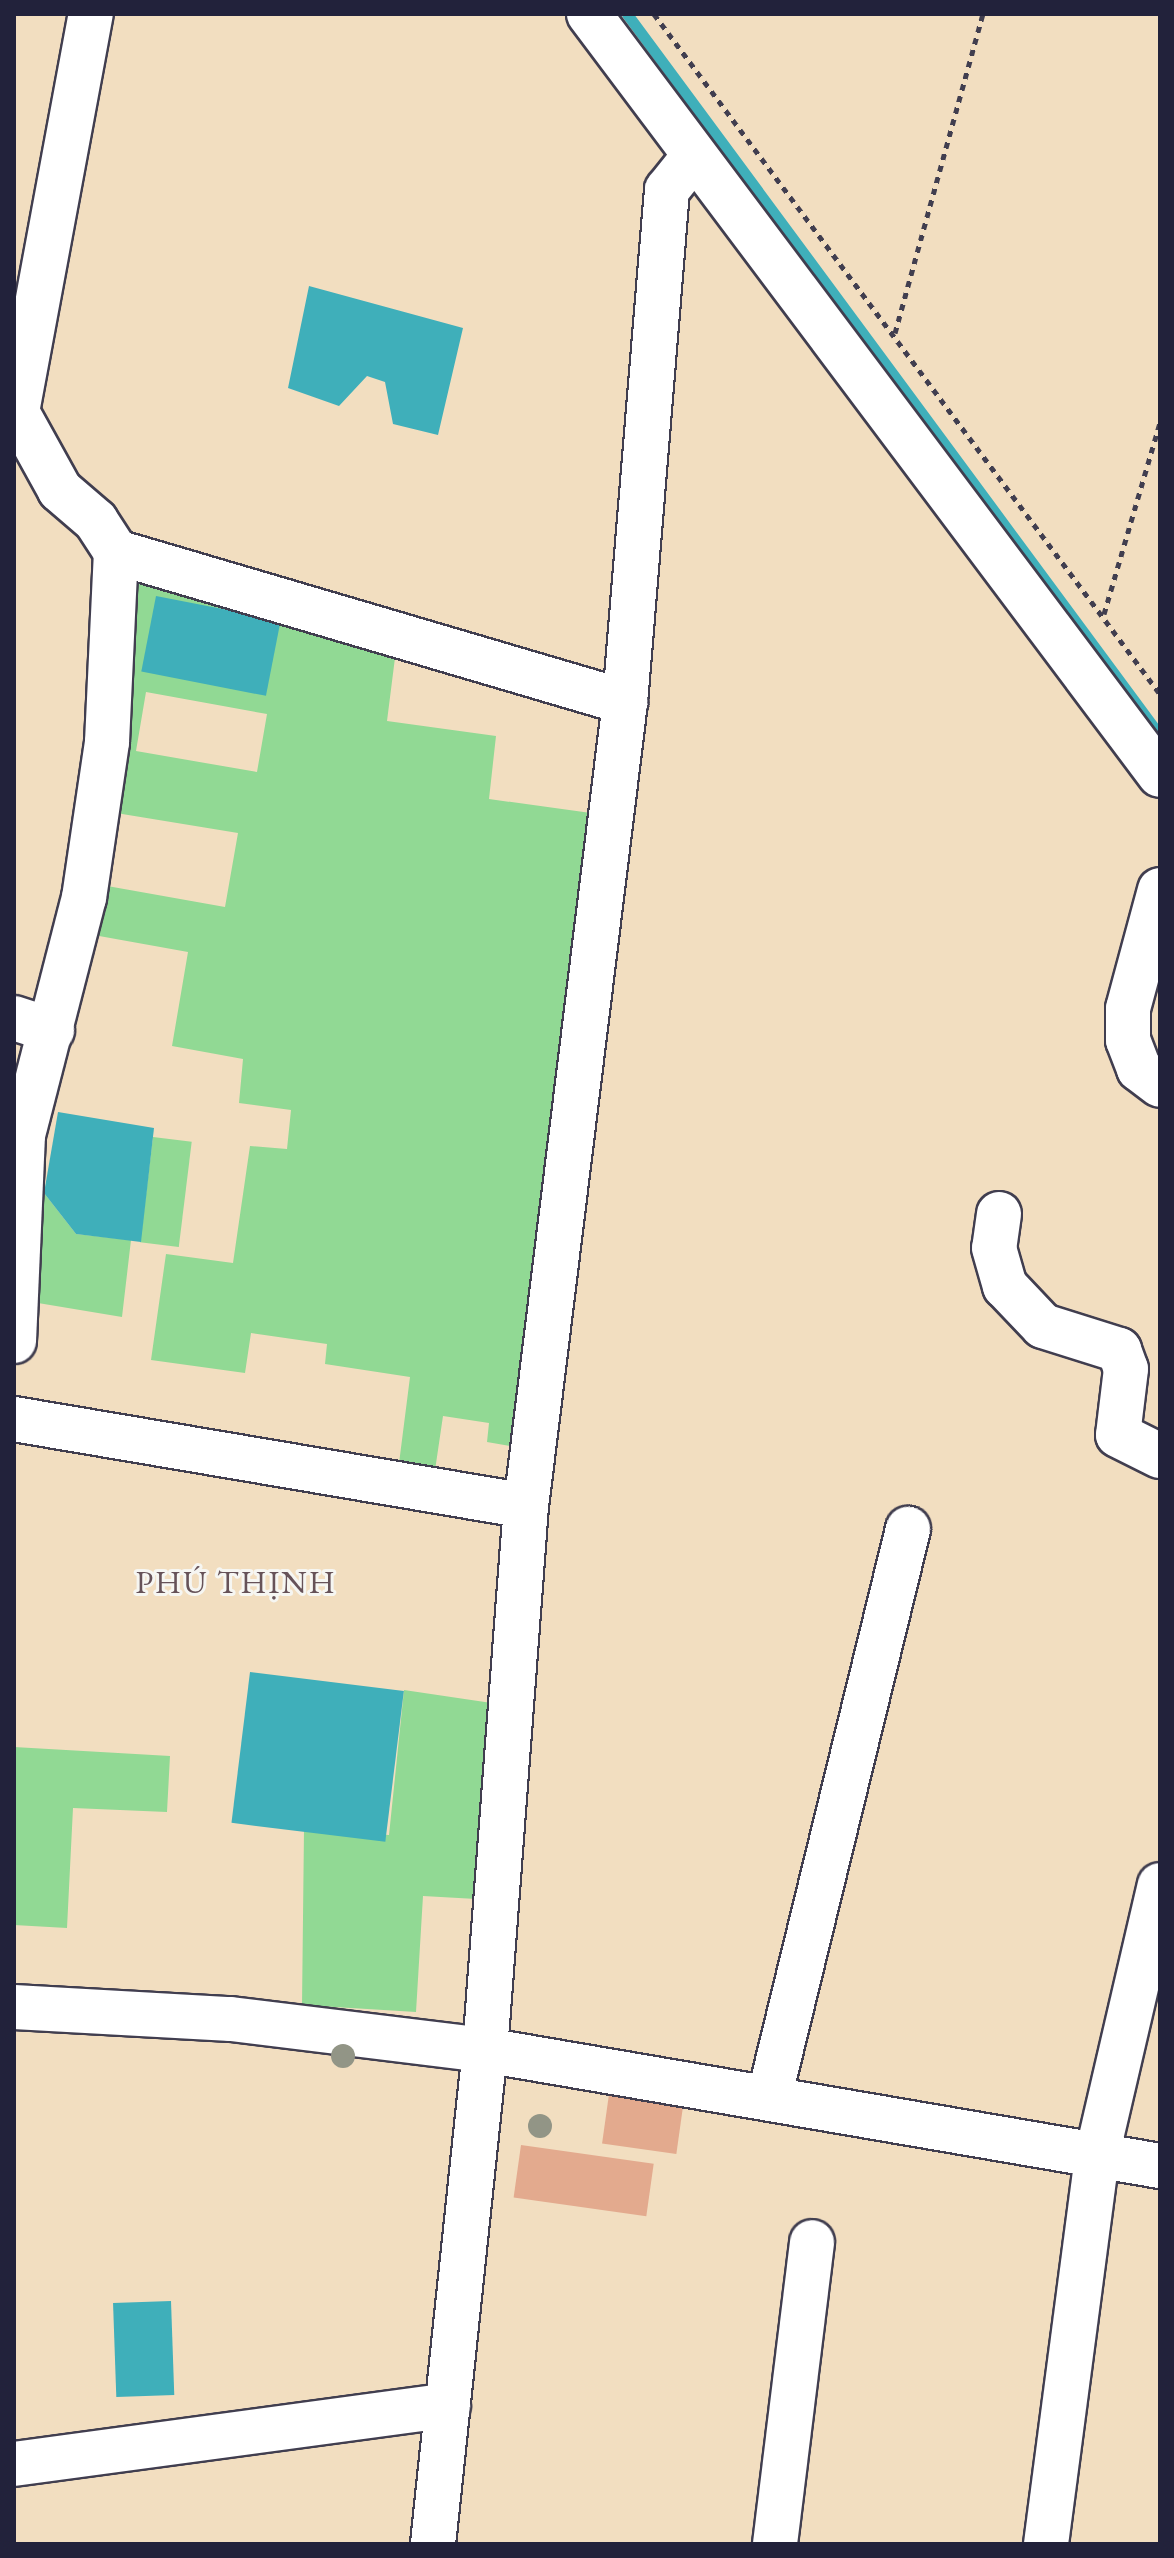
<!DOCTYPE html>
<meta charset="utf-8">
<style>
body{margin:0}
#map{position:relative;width:1174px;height:2558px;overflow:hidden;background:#f2dec0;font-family:"EB Garamond",serif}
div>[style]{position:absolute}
.green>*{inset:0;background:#91d994;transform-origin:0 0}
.water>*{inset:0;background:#3fafba;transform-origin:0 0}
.stream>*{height:11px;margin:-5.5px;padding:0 5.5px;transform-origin:5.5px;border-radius:5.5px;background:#3fafba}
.building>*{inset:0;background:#e3aa8e;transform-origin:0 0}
.path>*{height:5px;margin-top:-2.5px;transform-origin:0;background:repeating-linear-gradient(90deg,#413e4f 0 6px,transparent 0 12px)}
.roads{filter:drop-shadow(2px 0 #413e4f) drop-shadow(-2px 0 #413e4f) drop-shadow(0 2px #413e4f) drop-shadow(0 -2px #413e4f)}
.minor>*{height:44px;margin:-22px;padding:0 22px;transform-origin:22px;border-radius:22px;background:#fff}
.major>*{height:44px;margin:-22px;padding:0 22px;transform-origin:22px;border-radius:22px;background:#fff}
.trees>*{width:24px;height:24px;margin:-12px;border-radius:50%;background:#929586}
span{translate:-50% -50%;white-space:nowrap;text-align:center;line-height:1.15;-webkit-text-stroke:6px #f6f6f2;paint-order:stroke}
.quarter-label{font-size:32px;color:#665258;letter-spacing:2px}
.frame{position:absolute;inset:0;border:16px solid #22223b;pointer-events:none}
</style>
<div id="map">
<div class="green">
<div style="clip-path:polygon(evenodd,121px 574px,397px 642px,387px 721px,496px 736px,489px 799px,598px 814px,522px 1448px,487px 1442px,489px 1423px,443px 1416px,433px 1484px,397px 1479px,410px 1377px,325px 1364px,327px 1344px,251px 1333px,245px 1373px,151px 1360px,166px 1254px,233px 1263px,250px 1146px,287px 1149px,291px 1110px,239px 1103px,243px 1059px,172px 1046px,188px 952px,88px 934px,96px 884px,225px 907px,238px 833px,110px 812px,121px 574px,146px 692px,267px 714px,257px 772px,136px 751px,146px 692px)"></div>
<div style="left:153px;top:1137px;width:39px;height:106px;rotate:7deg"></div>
<div style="clip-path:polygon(44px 1193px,76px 1234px,131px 1240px,122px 1317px,32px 1302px)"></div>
<div style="clip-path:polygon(404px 1690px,505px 1705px,494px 1900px,423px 1896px,416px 2012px,302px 2005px,304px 1829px,389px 1835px)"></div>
<div style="clip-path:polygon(14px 1747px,170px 1756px,167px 1812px,73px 1808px,67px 1928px,14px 1925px)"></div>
</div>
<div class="water">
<div style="clip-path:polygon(309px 286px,463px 328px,438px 435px,393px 424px,385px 382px,367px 376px,339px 406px,288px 388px)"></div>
<div style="left:156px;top:596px;width:127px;height:77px;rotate:11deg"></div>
<div style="clip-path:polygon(58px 1112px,154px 1128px,141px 1242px,76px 1234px,44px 1193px)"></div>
<div style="left:250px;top:1672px;width:155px;height:152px;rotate:7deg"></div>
<div style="left:171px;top:2301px;width:94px;height:58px;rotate:88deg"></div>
</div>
<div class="stream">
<div style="left:627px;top:14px;width:897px;rotate:53.56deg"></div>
</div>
<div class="building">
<div style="left:610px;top:2087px;width:75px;height:57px;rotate:8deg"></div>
<div style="left:521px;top:2145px;width:134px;height:53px;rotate:8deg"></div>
</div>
<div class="path">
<div style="left:654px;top:14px;width:848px;rotate:53.35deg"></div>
<div style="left:895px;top:333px;width:331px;rotate:-74.6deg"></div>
<div style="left:1104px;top:614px;width:199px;rotate:-73.7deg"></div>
</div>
<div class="roads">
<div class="minor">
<div style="left:116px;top:552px;width:531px;rotate:16.42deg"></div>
<div style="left:1160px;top:890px;width:123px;rotate:105.1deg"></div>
<div style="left:1128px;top:1009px;width:31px;rotate:90deg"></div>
<div style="left:1128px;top:1040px;width:31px;rotate:69deg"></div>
<div style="left:1139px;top:1069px;width:26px;rotate:37deg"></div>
<div style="left:14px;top:1018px;width:40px;rotate:18deg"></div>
<div style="left:999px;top:1214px;width:34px;rotate:98deg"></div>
<div style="left:994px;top:1248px;width:40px;rotate:74deg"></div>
<div style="left:1005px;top:1286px;width:55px;rotate:46.5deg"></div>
<div style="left:1043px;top:1326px;width:80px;rotate:17.5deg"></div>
<div style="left:1119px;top:1350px;width:20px;rotate:70deg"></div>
<div style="left:1126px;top:1369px;width:66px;rotate:96.9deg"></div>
<div style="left:1118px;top:1435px;width:47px;rotate:26.6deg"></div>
<div style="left:14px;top:1341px;width:206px;rotate:-87.5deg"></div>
<div style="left:23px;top:1135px;width:245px;rotate:-75.6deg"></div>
<div style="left:84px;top:898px;width:158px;rotate:-81.6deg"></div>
<div style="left:107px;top:742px;width:190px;rotate:-87.3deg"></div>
<div style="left:116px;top:552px;width:37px;rotate:-123deg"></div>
<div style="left:96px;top:521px;width:48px;rotate:-139.3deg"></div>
<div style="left:60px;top:490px;width:89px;rotate:-118.9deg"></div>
<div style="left:17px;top:412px;width:405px;rotate:-79.5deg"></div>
<div style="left:14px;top:1419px;width:519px;rotate:9.64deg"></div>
<div style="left:14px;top:2007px;width:217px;rotate:3.2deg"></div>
<div style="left:231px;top:2019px;width:256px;rotate:7deg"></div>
<div style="left:485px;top:2050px;width:685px;rotate:9.75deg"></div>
<div style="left:769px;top:2098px;width:586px;rotate:-76.27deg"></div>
<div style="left:14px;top:2464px;width:438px;rotate:-7.7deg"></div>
<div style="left:433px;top:2544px;width:497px;rotate:-84deg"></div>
<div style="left:485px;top:2050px;width:546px;rotate:-85.69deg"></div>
<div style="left:526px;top:1506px;width:810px;rotate:-82.98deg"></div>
<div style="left:625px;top:702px;width:514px;rotate:-85.31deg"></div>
<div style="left:667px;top:190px;width:43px;rotate:-51.5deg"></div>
<div style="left:775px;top:2544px;width:304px;rotate:-83deg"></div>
<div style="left:1046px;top:2544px;width:392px;rotate:-82.5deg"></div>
<div style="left:1097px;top:2155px;width:277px;rotate:-76.9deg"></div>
</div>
<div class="major">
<div style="left:589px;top:14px;width:951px;rotate:53.12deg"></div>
</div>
</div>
<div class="trees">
<div style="left:343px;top:2056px"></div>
<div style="left:540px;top:2126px"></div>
</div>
<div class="quarter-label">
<span style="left:236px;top:1582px">PHÚ THỊNH</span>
</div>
<div class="frame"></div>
</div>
